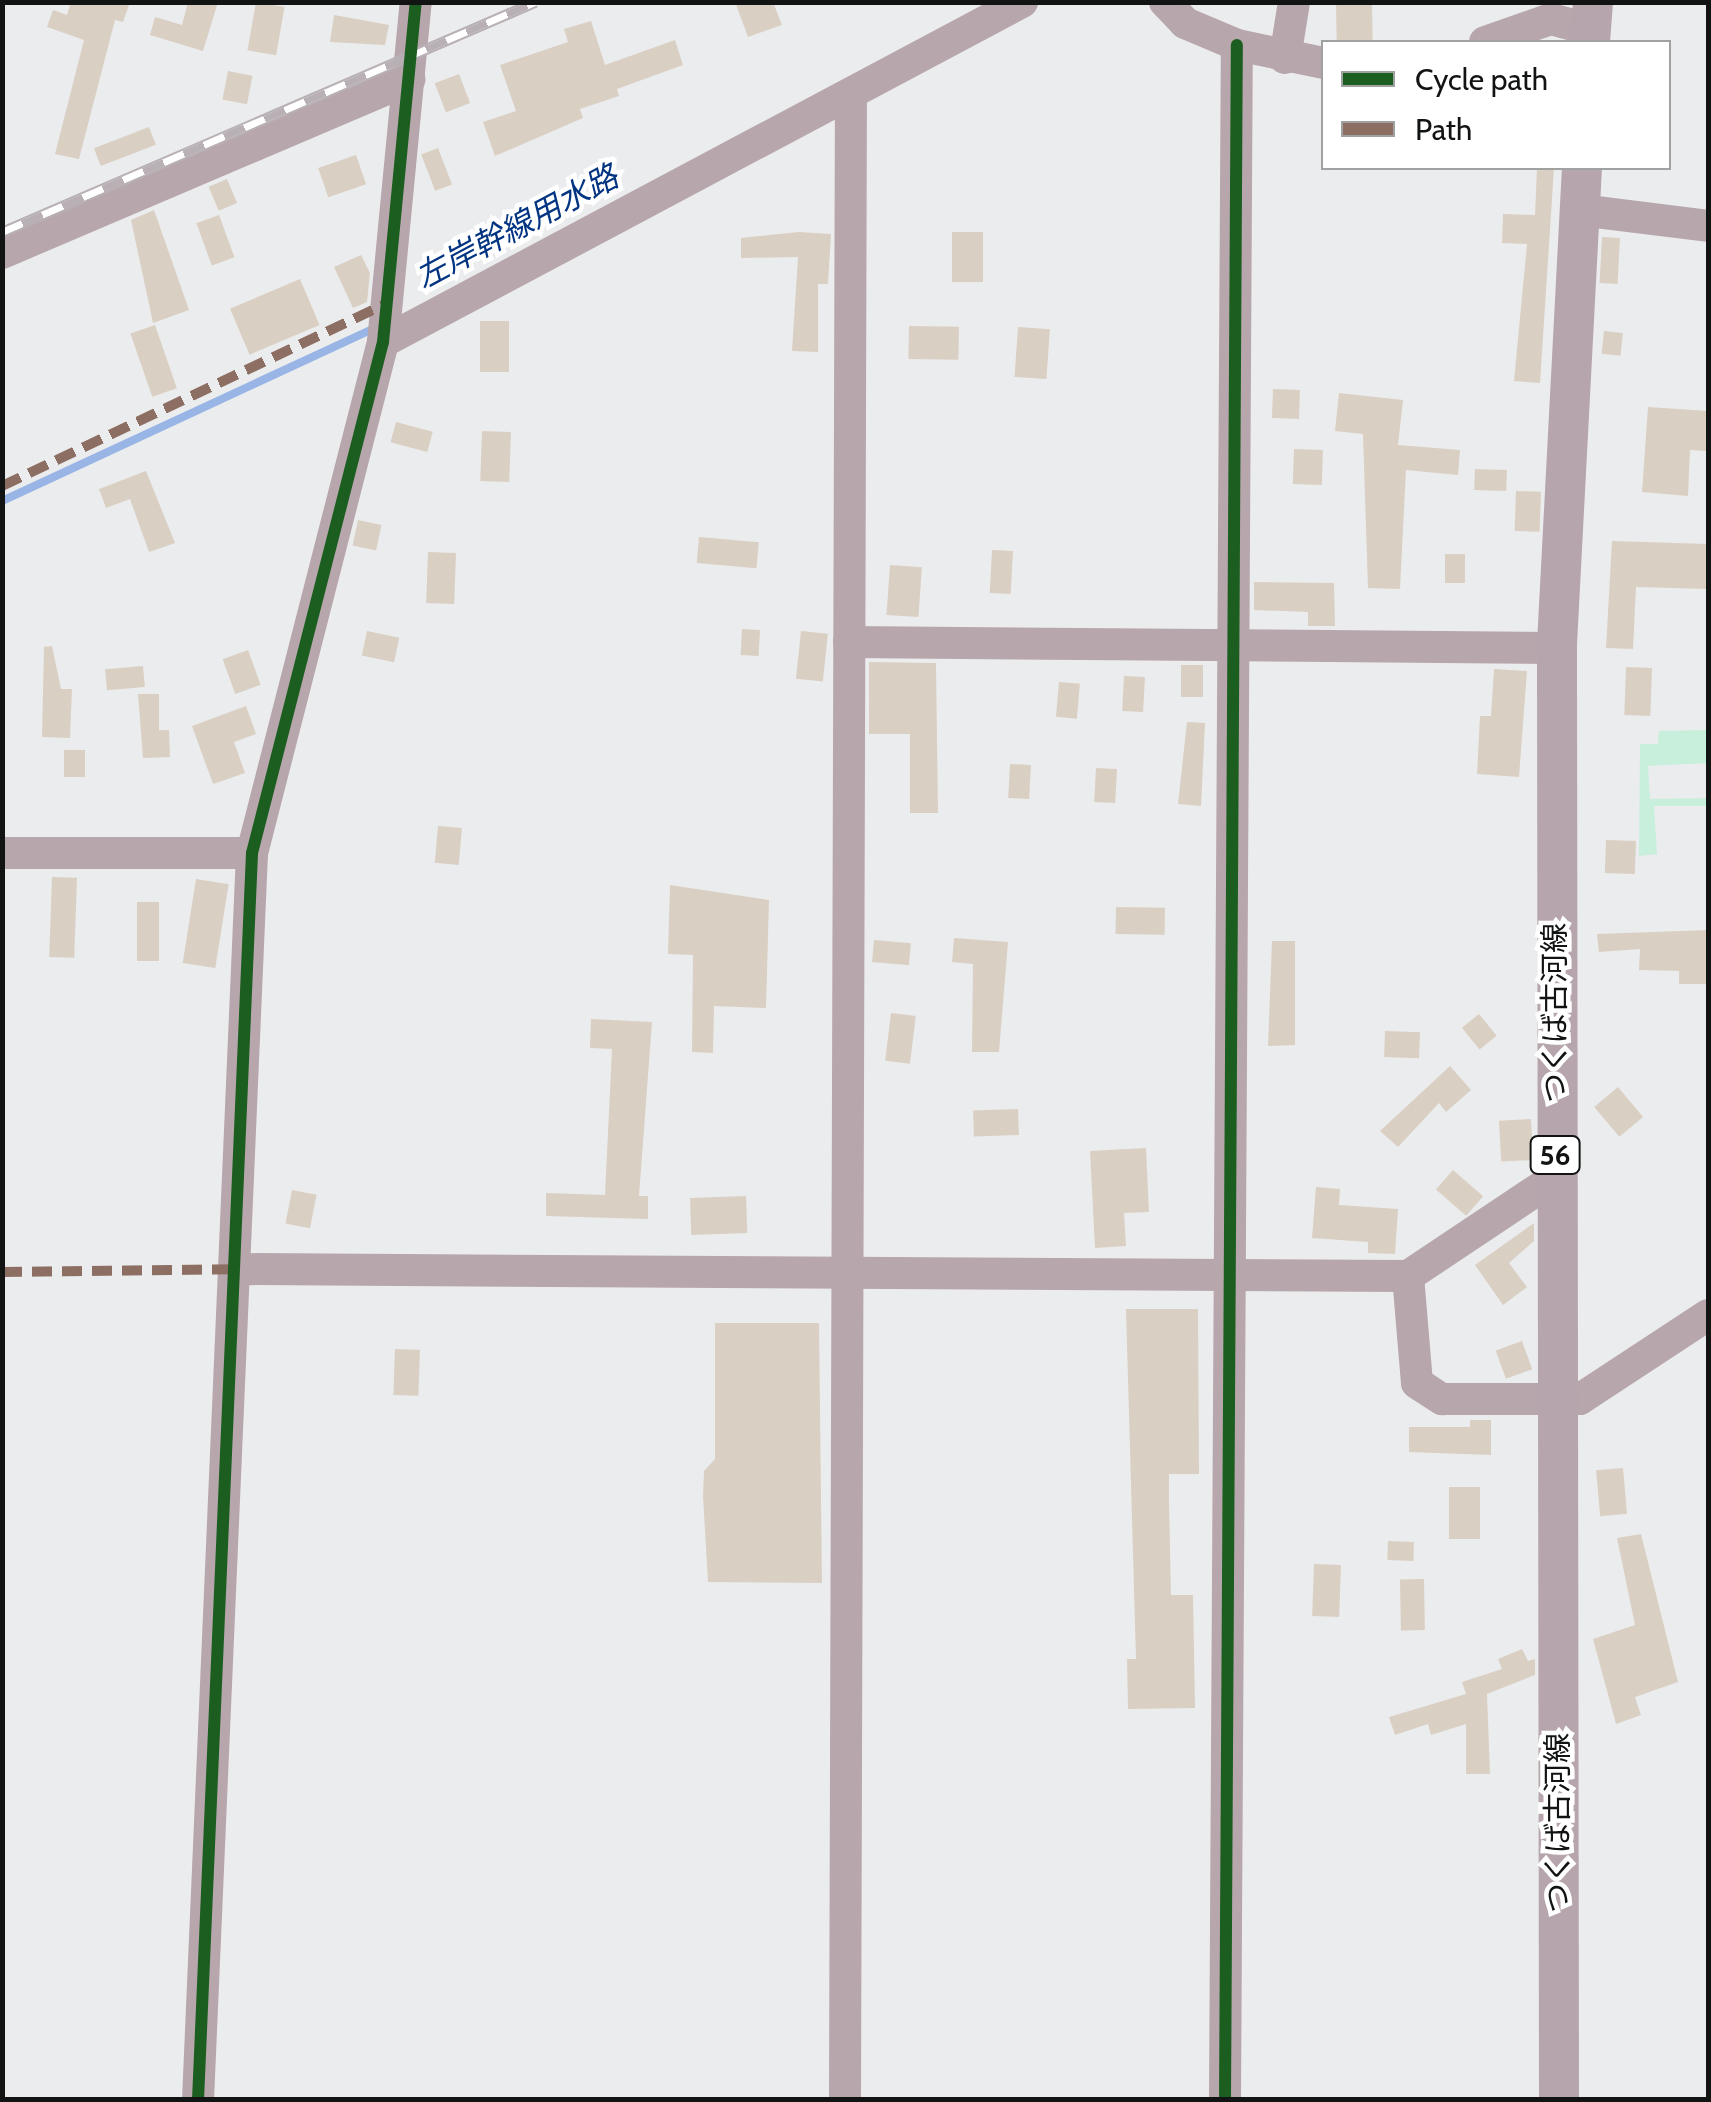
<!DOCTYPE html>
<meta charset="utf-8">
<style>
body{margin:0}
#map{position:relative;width:1711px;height:2102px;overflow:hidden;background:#ebecee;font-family:Cabin,"Noto Sans JP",sans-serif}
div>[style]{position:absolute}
.green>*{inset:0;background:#c8eedc}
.stream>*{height:8px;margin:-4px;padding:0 4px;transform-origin:4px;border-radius:4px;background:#98b5e6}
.building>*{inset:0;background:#dacfc3;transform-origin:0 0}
.minor>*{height:32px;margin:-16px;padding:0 16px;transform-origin:16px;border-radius:16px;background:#b7a6ab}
.major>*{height:40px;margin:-20px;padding:0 20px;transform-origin:20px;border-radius:20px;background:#b6a5ad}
.rail>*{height:11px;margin-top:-5.5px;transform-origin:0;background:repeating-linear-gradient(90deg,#fff 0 22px,#b8b0b4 0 44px);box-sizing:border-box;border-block:2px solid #b8b0b4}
.quiet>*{height:10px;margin-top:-5px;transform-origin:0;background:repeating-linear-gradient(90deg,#8d6e63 0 20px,transparent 0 30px)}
.cycleway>*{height:12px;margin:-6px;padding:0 6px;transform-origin:6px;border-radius:6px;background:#1b5e20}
span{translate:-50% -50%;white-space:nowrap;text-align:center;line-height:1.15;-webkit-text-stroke:9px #fff;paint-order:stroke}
.shield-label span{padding:2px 8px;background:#fff;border:2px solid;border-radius:8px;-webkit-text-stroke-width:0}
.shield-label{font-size:28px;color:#121313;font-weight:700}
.street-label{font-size:30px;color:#121313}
.water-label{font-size:32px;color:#023482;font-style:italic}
.frame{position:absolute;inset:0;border:5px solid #121313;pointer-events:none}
.legend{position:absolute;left:1321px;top:40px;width:350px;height:130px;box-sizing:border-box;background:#fff;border:2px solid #a0a1a1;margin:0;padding:12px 18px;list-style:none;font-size:30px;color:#121313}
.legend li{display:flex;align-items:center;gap:20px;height:50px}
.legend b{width:50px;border:2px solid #a0a1a1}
</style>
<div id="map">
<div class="green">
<div style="clip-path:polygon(1708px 730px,1708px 763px,1648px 766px,1650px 799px,1708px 798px,1708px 806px,1654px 806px,1657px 854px,1639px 856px,1640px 744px,1658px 744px,1659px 731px)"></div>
</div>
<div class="stream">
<div style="left:2px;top:501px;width:409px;rotate:-24.9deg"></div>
</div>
<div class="building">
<div style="clip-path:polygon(71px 2px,130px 2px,123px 22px,115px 20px,79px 159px,55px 154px,84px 40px,47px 27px,53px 10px,67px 15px)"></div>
<div style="clip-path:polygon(188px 2px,218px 2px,203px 51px,150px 35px,155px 17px,182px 25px)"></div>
<div style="left:256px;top:2px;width:29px;height:49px;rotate:10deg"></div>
<div style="clip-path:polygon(735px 2px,773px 2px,782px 25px,748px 37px)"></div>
<div style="left:1372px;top:2px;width:40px;height:36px;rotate:89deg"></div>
<div style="clip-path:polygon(334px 15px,389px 25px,385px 45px,330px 42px)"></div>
<div style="clip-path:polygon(591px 21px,605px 65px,675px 40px,683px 65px,617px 89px,619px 96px,580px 109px,583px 118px,495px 156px,483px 122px,516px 111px,500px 65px,568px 42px,564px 29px)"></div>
<div style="left:228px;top:71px;width:25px;height:29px;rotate:11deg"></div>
<div style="left:459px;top:74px;width:31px;height:26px;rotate:69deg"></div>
<div style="left:149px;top:127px;width:19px;height:59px;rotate:69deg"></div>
<div style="left:438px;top:148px;width:39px;height:18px;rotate:69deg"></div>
<div style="left:356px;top:155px;width:31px;height:40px;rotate:71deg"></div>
<div style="clip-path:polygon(1537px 168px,1554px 168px,1540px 383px,1514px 381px,1527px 244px,1502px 243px,1503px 214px,1535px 215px)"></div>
<div style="left:227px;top:179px;width:26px;height:20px;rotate:67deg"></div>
<div style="clip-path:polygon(154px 210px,189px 310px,153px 323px,131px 220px)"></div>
<div style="left:219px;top:215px;width:45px;height:24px;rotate:70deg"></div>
<div style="clip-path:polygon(799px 232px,831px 234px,828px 284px,818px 284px,818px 352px,792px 351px,798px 257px,741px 258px,741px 238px)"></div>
<div style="left:952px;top:232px;width:31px;height:50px"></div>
<div style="left:1602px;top:237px;width:18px;height:46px;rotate:3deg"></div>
<div style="clip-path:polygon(361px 255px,370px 273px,367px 302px,353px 308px,334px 267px)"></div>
<div style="left:300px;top:279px;width:50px;height:76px;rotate:67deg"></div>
<div style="left:480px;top:321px;width:29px;height:51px"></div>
<div style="left:155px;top:325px;width:67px;height:26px;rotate:71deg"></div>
<div style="left:909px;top:326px;width:50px;height:33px;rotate:1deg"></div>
<div style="left:1018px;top:327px;width:32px;height:50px;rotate:4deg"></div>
<div style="left:1604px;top:331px;width:19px;height:23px;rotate:6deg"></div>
<div style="left:1273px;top:389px;width:27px;height:29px;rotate:2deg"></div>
<div style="clip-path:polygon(1339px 393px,1403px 400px,1398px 445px,1460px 450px,1458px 475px,1406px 470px,1400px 589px,1368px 588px,1363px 434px,1335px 431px)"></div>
<div style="clip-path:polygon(1648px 407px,1708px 411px,1708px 451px,1690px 450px,1688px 496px,1642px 492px)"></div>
<div style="left:396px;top:422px;width:38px;height:21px;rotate:15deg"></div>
<div style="left:482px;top:431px;width:29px;height:50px;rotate:2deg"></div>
<div style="left:1294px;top:449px;width:29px;height:35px;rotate:2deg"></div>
<div style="left:1475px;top:469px;width:32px;height:21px;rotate:2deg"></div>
<div style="clip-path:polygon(146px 471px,175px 543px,149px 552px,130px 499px,106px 508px,99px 489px)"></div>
<div style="left:1516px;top:491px;width:25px;height:40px;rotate:2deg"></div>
<div style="left:358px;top:520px;width:24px;height:26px;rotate:12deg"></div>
<div style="left:699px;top:537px;width:60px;height:26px;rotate:5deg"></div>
<div style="clip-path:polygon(1612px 541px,1708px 544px,1708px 589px,1636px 587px,1633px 649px,1606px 648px)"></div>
<div style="left:992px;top:550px;width:21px;height:43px;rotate:3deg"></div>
<div style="left:428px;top:552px;width:28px;height:51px;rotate:2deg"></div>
<div style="left:1445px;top:554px;width:20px;height:29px"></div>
<div style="left:890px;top:565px;width:32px;height:50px;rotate:4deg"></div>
<div style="clip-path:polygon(1254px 582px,1334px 583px,1335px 626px,1308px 626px,1308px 612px,1254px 610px)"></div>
<div style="left:742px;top:629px;width:18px;height:26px;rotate:3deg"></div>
<div style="left:367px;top:631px;width:33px;height:25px;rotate:12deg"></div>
<div style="left:801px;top:631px;width:27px;height:48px;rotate:6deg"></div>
<div style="clip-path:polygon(52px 646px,61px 689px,72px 689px,70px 738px,42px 737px,44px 647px)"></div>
<div style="left:248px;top:650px;width:37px;height:27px;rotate:70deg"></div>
<div style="clip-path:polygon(869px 662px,936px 663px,938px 813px,910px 813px,910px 734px,869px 734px)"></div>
<div style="left:1181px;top:665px;width:22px;height:32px"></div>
<div style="left:143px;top:666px;width:21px;height:38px;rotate:85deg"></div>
<div style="left:1626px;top:667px;width:26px;height:48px;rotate:2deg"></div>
<div style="clip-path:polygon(1494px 669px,1527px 671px,1519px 777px,1477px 774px,1480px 716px,1491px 716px)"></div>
<div style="left:1124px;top:676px;width:21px;height:35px;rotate:3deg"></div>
<div style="left:1059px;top:682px;width:21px;height:35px;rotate:5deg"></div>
<div style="clip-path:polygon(138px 694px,159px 694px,159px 730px,169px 730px,170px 757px,143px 758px)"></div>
<div style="clip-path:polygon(246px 706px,256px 734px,234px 742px,245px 773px,213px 784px,192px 726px)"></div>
<div style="clip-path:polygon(1187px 722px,1205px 723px,1201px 806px,1178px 804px)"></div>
<div style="left:64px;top:750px;width:21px;height:27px"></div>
<div style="left:1010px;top:764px;width:21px;height:34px;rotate:3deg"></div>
<div style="left:1096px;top:768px;width:21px;height:34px;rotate:3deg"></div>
<div style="left:438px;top:826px;width:24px;height:37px;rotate:5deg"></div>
<div style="left:1606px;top:840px;width:30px;height:33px;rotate:2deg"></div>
<div style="left:52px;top:877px;width:25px;height:80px;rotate:2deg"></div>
<div style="left:196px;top:879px;width:33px;height:85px;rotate:9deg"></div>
<div style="clip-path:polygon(670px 885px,769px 900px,766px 1008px,714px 1006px,713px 1053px,692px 1052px,693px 955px,668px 954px)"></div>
<div style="left:137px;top:902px;width:22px;height:59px"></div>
<div style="left:1116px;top:907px;width:49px;height:27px;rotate:1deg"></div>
<div style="clip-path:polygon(1708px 930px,1708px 984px,1679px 984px,1679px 971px,1639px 970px,1640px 949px,1599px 952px,1597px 934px)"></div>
<div style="clip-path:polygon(954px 938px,1008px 942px,999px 1052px,972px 1052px,973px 964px,952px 962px)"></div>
<div style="left:874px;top:940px;width:37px;height:22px;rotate:5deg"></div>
<div style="clip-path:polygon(1272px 941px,1295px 941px,1295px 1045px,1268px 1046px)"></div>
<div style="left:891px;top:1013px;width:25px;height:48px;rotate:7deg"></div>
<div style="left:1479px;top:1014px;width:28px;height:22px;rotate:51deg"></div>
<div style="clip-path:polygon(591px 1019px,652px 1022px,639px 1196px,648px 1196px,648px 1219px,546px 1216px,546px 1193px,605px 1195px,612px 1049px,590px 1048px)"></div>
<div style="left:1385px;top:1031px;width:35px;height:26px;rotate:2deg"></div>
<div style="clip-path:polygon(1450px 1066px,1471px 1090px,1446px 1112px,1439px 1103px,1398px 1147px,1380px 1131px)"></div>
<div style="left:1618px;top:1087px;width:39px;height:31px;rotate:50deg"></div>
<div style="left:1018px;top:1109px;width:26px;height:45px;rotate:88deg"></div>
<div style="left:1531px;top:1119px;width:41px;height:32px;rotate:87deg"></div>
<div style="clip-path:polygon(1146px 1148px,1149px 1212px,1124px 1213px,1126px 1246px,1095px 1248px,1090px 1151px)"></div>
<div style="left:1453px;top:1170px;width:40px;height:26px;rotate:41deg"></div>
<div style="clip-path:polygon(1316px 1187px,1340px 1189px,1339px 1205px,1398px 1209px,1395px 1254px,1368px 1253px,1368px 1242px,1312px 1238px)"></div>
<div style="left:292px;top:1190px;width:25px;height:34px;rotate:11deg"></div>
<div style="left:746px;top:1196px;width:37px;height:56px;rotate:88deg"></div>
<div style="clip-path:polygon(1534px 1223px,1534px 1241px,1509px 1263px,1527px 1287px,1503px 1305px,1475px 1265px)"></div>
<div style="clip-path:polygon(1126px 1309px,1198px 1309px,1199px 1474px,1169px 1474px,1169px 1502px,1171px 1595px,1193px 1595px,1195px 1708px,1128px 1709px,1127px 1659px,1136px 1659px)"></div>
<div style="clip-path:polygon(715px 1323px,819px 1323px,822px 1583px,708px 1582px,703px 1496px,704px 1471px,715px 1459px)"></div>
<div style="left:1522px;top:1341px;width:30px;height:28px;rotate:70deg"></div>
<div style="left:395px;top:1349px;width:25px;height:46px;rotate:2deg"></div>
<div style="clip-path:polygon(1470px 1420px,1491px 1420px,1491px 1455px,1409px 1452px,1409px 1427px,1470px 1427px)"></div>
<div style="left:1623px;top:1468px;width:46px;height:27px;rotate:85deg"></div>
<div style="left:1449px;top:1487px;width:31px;height:52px"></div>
<div style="clip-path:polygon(1641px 1534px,1678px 1682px,1635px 1697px,1641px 1715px,1616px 1724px,1593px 1639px,1635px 1625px,1617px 1538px)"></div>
<div style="left:1388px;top:1541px;width:26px;height:19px;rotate:2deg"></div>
<div style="left:1314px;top:1564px;width:27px;height:52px;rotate:2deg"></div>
<div style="left:1424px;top:1579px;width:51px;height:24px;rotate:89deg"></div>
<div style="clip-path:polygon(1522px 1649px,1528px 1661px,1535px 1659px,1535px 1675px,1487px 1694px,1490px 1774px,1466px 1774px,1466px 1724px,1431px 1735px,1428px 1724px,1395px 1735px,1389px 1717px,1466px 1694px,1462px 1682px,1502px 1669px,1498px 1659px)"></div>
</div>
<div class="minor">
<div style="left:1165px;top:2px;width:29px;rotate:46deg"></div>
<div style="left:1185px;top:23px;width:56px;rotate:22.9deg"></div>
<div style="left:1237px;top:45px;width:89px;rotate:11.7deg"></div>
<div style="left:1485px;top:42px;width:70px;rotate:-19.2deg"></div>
<div style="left:1551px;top:19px;width:41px;rotate:15.4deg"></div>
<div style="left:1285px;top:58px;width:57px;rotate:-80.9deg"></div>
<div style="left:1580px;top:210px;width:129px;rotate:7.1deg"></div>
<div style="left:2px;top:253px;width:443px;rotate:-23.1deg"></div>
<div style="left:383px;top:342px;width:724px;rotate:-28.02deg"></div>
<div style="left:849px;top:642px;width:708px;rotate:0.49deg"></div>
<div style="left:2px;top:853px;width:250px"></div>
<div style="left:234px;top:1269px;width:1174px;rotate:0.34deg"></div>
<div style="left:1408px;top:1276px;width:177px;rotate:-33.7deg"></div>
<div style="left:1408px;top:1276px;width:107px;rotate:85.2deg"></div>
<div style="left:1417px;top:1383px;width:30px;rotate:33deg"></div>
<div style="left:1442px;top:1399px;width:138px"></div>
<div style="left:1580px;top:1399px;width:153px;rotate:-33.3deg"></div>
<div style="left:198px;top:2100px;width:1248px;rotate:-87.52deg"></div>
<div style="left:252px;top:853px;width:528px;rotate:-75.62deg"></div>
<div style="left:383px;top:342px;width:342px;rotate:-84.5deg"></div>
<div style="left:845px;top:2100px;width:2003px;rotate:-89.83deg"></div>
<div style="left:1225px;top:2100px;width:2055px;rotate:-89.67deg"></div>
</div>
<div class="major">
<div style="left:1590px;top:42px;width:40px;rotate:-85.7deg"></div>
<div style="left:1559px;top:2100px;width:1456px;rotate:-90.08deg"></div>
<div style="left:1557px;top:644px;width:477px;rotate:-87deg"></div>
</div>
<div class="rail">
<div style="left:2px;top:232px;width:581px;rotate:-23.34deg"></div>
</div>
<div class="quiet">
<div style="left:2px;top:486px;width:429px;rotate:-25.4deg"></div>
<div style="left:2px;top:1272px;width:232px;rotate:-0.7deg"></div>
</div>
<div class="cycleway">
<div style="left:198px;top:2100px;width:1248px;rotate:-87.52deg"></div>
<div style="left:252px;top:853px;width:528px;rotate:-75.62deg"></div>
<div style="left:383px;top:342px;width:342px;rotate:-84.5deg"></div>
<div style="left:1225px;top:2100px;width:2055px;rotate:-89.67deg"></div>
</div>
<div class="shield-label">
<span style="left:1555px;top:1155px">56</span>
</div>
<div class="street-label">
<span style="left:1555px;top:1013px;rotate:-90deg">つくば古河線</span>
<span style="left:1558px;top:1823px;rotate:-90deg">つくば古河線</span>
</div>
<div class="water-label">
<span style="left:517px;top:227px;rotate:-28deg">左岸幹線用水路</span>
</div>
<div class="frame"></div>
<ul class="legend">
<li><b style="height:12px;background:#1b5e20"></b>Cycle path</li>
<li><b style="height:12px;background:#8d6e63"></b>Path</li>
</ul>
</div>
